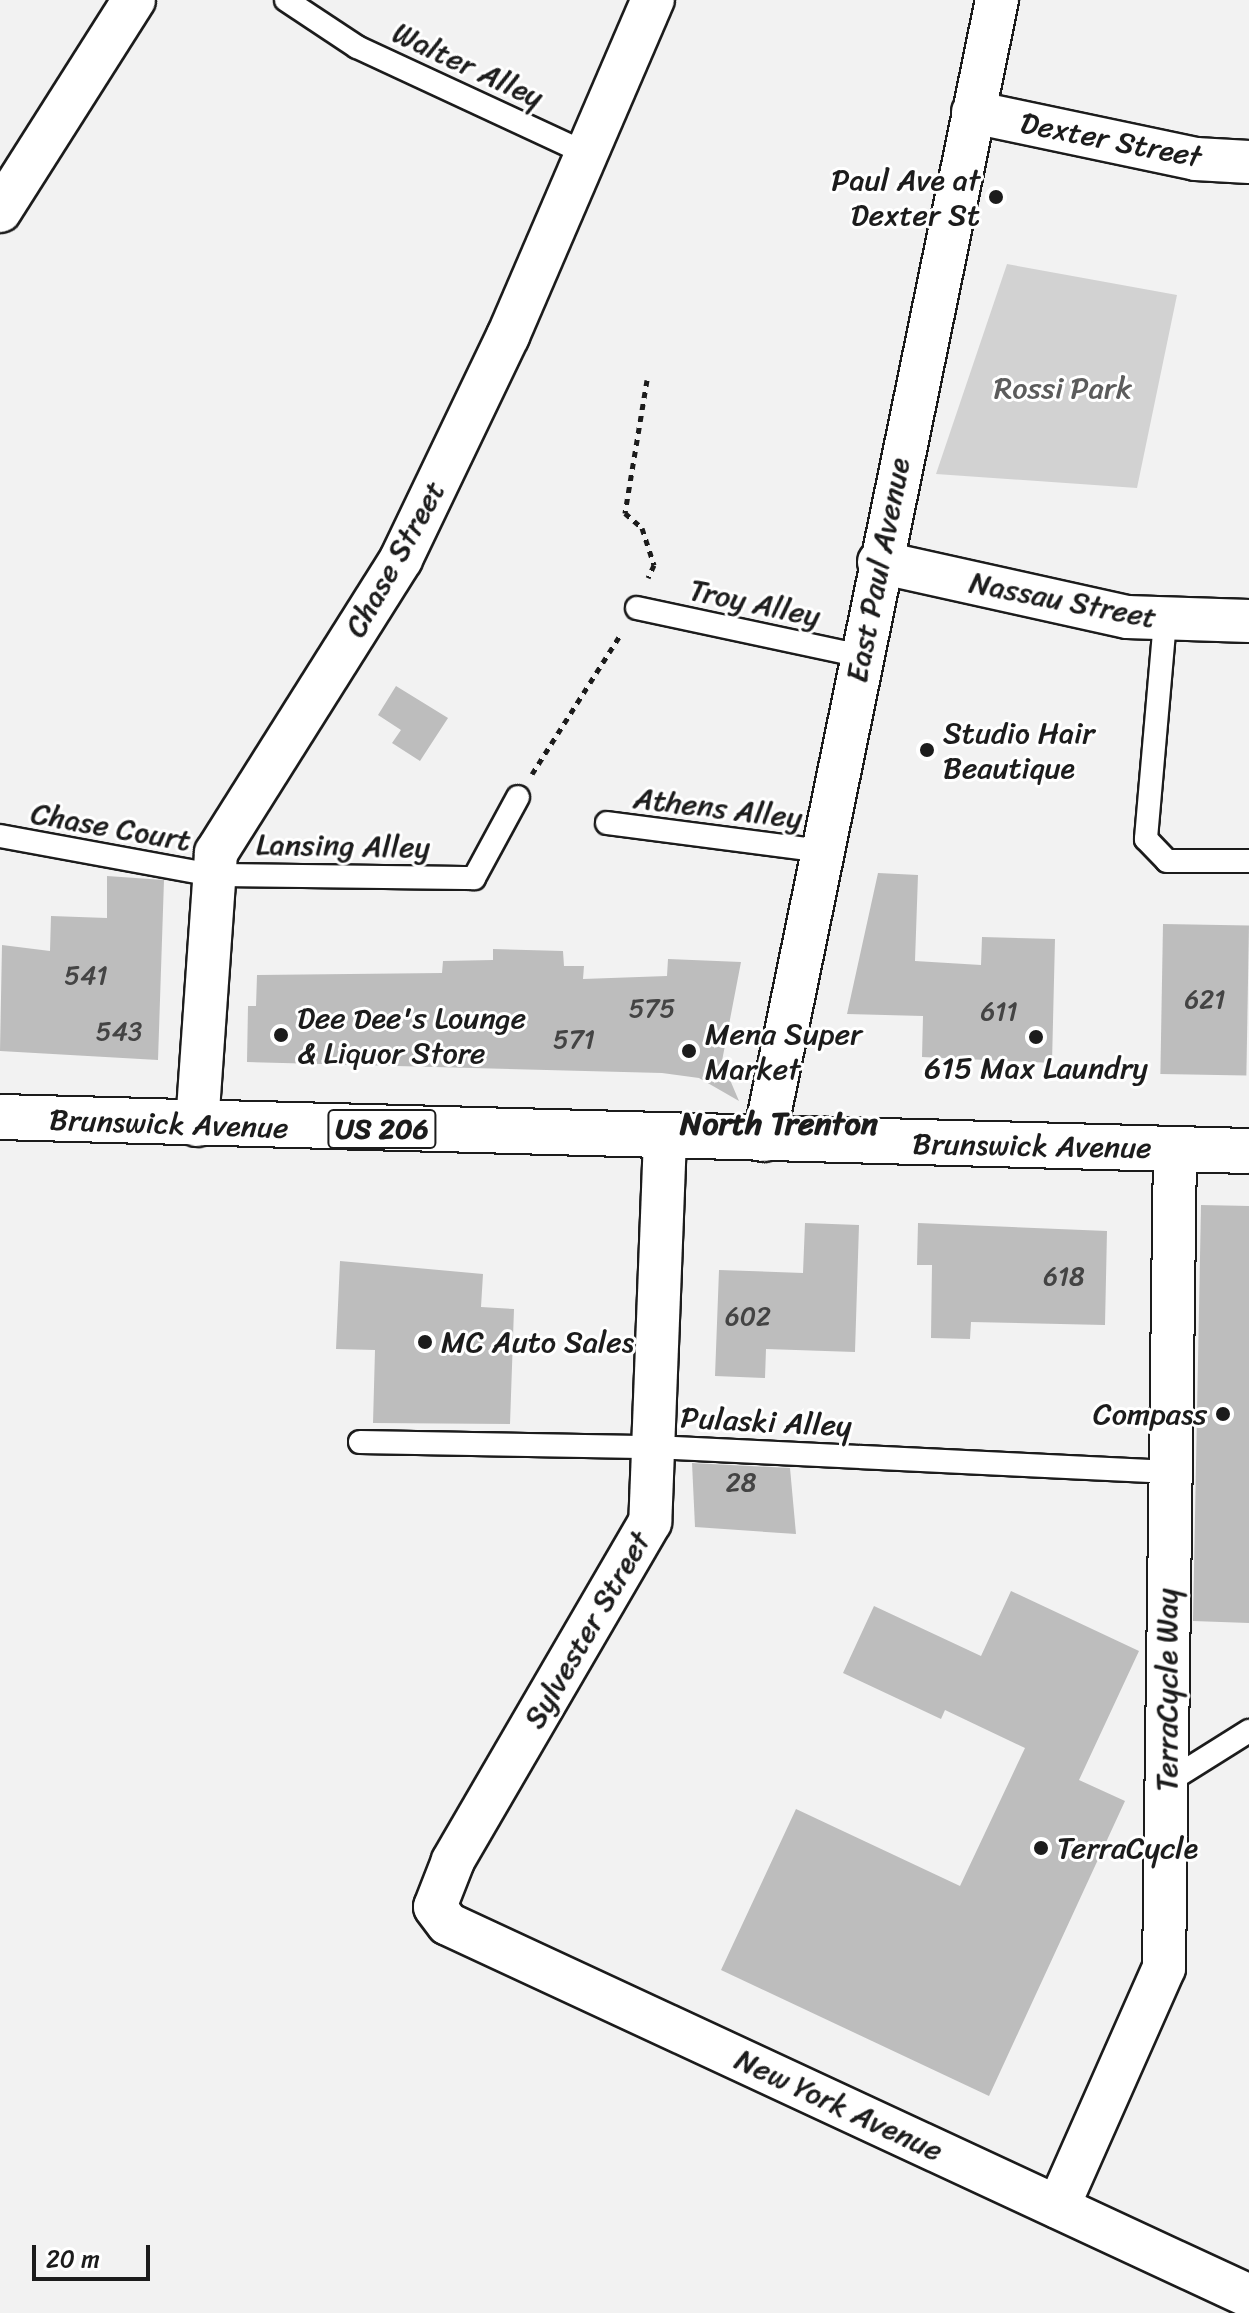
<!DOCTYPE html>
<style>
body{margin:0}
#map{position:relative;width:1249px;height:2313px;overflow:hidden;background:#f2f2f2;font-family:Sriracha,sans-serif}
div>[style]{position:absolute}
.green>*{inset:0;background:#d2d2d2}
.building>*{inset:0;background:#bdbdbd;transform-origin:0 0}
.path>*{height:5px;margin-top:-2.5px;transform-origin:0;background:repeating-linear-gradient(90deg,#1c1c1c 0 6px,transparent 0 12px)}
.roads{filter:drop-shadow(2px 0 #1c1c1c) drop-shadow(-2px 0 #1c1c1c) drop-shadow(0 2px #1c1c1c) drop-shadow(0 -2px #1c1c1c)}
.lane>*{height:22px;margin:-11px;padding:0 11px;transform-origin:11px;border-radius:11px;background:#fff}
.street>*{height:42px;margin:-21px;padding:0 21px;transform-origin:21px;border-radius:21px;background:#fff}
.primary>*{height:44px;margin:-22px;padding:0 22px;transform-origin:22px;border-radius:22px;background:#fff}
.dots>*{width:22px;height:22px;translate:-50% -50%;box-sizing:border-box;border:4px solid #fff;border-radius:50%}
span{translate:-50% -50%;white-space:nowrap;text-align:center;line-height:1.15;-webkit-text-stroke:6px #fff;paint-order:stroke}
.number-label{font-size:26px;color:#444}
.number-label span{-webkit-text-stroke-width:0}
.shield-label span{padding:2px 6px;background:#fff;border:2px solid;border-radius:6px;-webkit-text-stroke-width:0}
.shield-label{font-size:28px;color:#1c1c1c;font-weight:700}
.street-label{font-size:30px;color:#1c1c1c}
.poi-label{font-size:30px;color:#1c1c1c}
.right{translate:-100% -50%;text-align:right}
.left{translate:0 -50%;text-align:left}
.park-label{font-size:30px;color:#5c5c5c}
.neighbourhood-label{font-size:32px;color:#1c1c1c;font-weight:700}
.scale{position:absolute;left:32px;top:2245px;width:118px;height:36px;box-sizing:border-box;border:4px solid #1c1c1c;border-top:0;padding-left:10px;font-size:24px;line-height:28px;white-space:nowrap;color:#1c1c1c;-webkit-text-stroke:6px #fff;paint-order:stroke}
</style>
<div id="map">
<div class="green">
<div style="clip-path:polygon(1007px 264px,1177px 295px,1137px 488px,936px 474px)"></div>
</div>
<div class="building">
<div style="clip-path:polygon(396px 686px,448px 718px,420px 761px,392px 743px,401px 730px,378px 715px)"></div>
<div style="clip-path:polygon(878px 873px,918px 875px,915px 961px,981px 965px,982px 937px,1055px 939px,1052px 1063px,922px 1057px,923px 1016px,847px 1014px)"></div>
<div style="clip-path:polygon(107px 876px,164px 880px,158px 1060px,0 1051px,2px 945px,50px 951px,51px 916px,107px 918px)"></div>
<div style="left:1163px;top:924px;width:86px;height:150px;rotate:1deg"></div>
<div style="clip-path:polygon(493px 949px,563px 951px,564px 966px,584px 966px,583px 979px,667px 976px,668px 959px,741px 962px,722px 1061px,739px 1101px,699px 1078px,662px 1073px,247px 1062px,248px 1006px,256px 1006px,257px 975px,442px 973px,443px 961px,493px 960px)"></div>
<div style="clip-path:polygon(1201px 1205px,1249px 1206px,1249px 1623px,1193px 1621px)"></div>
<div style="clip-path:polygon(805px 1223px,859px 1225px,855px 1352px,766px 1349px,765px 1378px,715px 1376px,719px 1270px,803px 1273px)"></div>
<div style="clip-path:polygon(918px 1223px,1107px 1231px,1105px 1325px,971px 1322px,970px 1339px,931px 1338px,932px 1265px,917px 1265px)"></div>
<div style="clip-path:polygon(340px 1261px,483px 1274px,481px 1307px,514px 1309px,510px 1424px,373px 1423px,375px 1350px,336px 1349px)"></div>
<div style="clip-path:polygon(692px 1463px,790px 1468px,796px 1534px,695px 1527px)"></div>
<div style="clip-path:polygon(1011px 1591px,1139px 1651px,1079px 1780px,1125px 1801px,989px 2096px,721px 1970px,796px 1809px,960px 1886px,1025px 1748px,945px 1710px,941px 1719px,843px 1673px,874px 1606px,981px 1656px)"></div>
</div>
<div class="path">
<div style="left:647px;top:380px;width:135px;rotate:99.4deg"></div>
<div style="left:625px;top:513px;width:23px;rotate:41deg"></div>
<div style="left:642px;top:528px;width:39px;rotate:72deg"></div>
<div style="left:654px;top:565px;width:14px;rotate:115deg"></div>
<div style="left:532px;top:774px;width:166px;rotate:-57.6deg"></div>
</div>
<div class="roads">
<div class="lane">
<div style="left:286px;top:0;width:85px;rotate:33.5deg"></div>
<div style="left:357px;top:47px;width:255px;rotate:24.9deg"></div>
<div style="left:637px;top:608px;width:228px;rotate:12.1deg"></div>
<div style="left:1165px;top:621px;width:219px;rotate:95deg"></div>
<div style="left:1146px;top:839px;width:30px;rotate:46deg"></div>
<div style="left:1167px;top:861px;width:82px"></div>
<div style="left:607px;top:823px;width:217px;rotate:7.4deg"></div>
<div style="left:0;top:836px;width:216px;rotate:10.4deg"></div>
<div style="left:212px;top:875px;width:262px;rotate:0.7deg"></div>
<div style="left:474px;top:878px;width:92px;rotate:-61.5deg"></div>
<div style="left:360px;top:1442px;width:294px;rotate:1deg"></div>
<div style="left:654px;top:1447px;width:517px;rotate:2.77deg"></div>
<div style="left:1166px;top:1783px;width:98px;rotate:-32.1deg"></div>
</div>
<div class="street">
<div style="left:973px;top:112px;width:228px;rotate:11.9deg"></div>
<div style="left:1196px;top:159px;width:53px;rotate:3.2deg"></div>
<div style="left:0;top:211px;width:250px;rotate:-57.6deg"></div>
<div style="left:879px;top:562px;width:254px;rotate:12.5deg"></div>
<div style="left:1127px;top:617px;width:122px;rotate:1.9deg"></div>
<div style="left:197px;top:1125px;width:273px;rotate:-86deg"></div>
<div style="left:216px;top:853px;width:347px;rotate:-57.8deg"></div>
<div style="left:401px;top:559px;width:247px;rotate:-64.4deg"></div>
<div style="left:508px;top:336px;width:366px;rotate:-66.7deg"></div>
<div style="left:665px;top:1138px;width:384px;rotate:92.2deg"></div>
<div style="left:650px;top:1522px;width:392px;rotate:120.2deg"></div>
<div style="left:453px;top:1861px;width:49px;rotate:111.4deg"></div>
<div style="left:435px;top:1907px;width:21px;rotate:53deg"></div>
<div style="left:448px;top:1924px;width:883px;rotate:24.91deg"></div>
<div style="left:764px;top:1140px;width:1164px;rotate:-78.45deg"></div>
<div style="left:1058px;top:2207px;width:261px;rotate:-66.1deg"></div>
<div style="left:1164px;top:1968px;width:818px;rotate:-89.23deg"></div>
</div>
<div class="primary">
<div style="left:0;top:1117px;width:1249px;rotate:1.56deg"></div>
</div>
</div>
<div class="dots">
<div style="left:996px;top:197px;background:#1c1c1c"></div>
<div style="left:927px;top:750px;background:#1c1c1c"></div>
<div style="left:281px;top:1035px;background:#1c1c1c"></div>
<div style="left:1036px;top:1037px;background:#1c1c1c"></div>
<div style="left:689px;top:1051px;background:#1c1c1c"></div>
<div style="left:425px;top:1342px;background:#1c1c1c"></div>
<div style="left:1223px;top:1414px;background:#1c1c1c"></div>
<div style="left:1041px;top:1848px;background:#1c1c1c"></div>
</div>
<div class="number-label">
<span style="left:86px;top:976px">541</span>
<span style="left:1205px;top:1000px">621</span>
<span style="left:652px;top:1009px">575</span>
<span style="left:999px;top:1012px">611</span>
<span style="left:119px;top:1032px">543</span>
<span style="left:574px;top:1040px">571</span>
<span style="left:1064px;top:1277px">618</span>
<span style="left:748px;top:1317px">602</span>
<span style="left:741px;top:1483px">28</span>
</div>
<div class="shield-label">
<span style="left:382px;top:1129px">US 206</span>
</div>
<div class="street-label">
<span style="left:468px;top:65px;rotate:25deg">Walter Alley</span>
<span style="left:1111px;top:140px;rotate:11deg">Dexter Street</span>
<span style="left:395px;top:559px;rotate:-61deg">Chase Street</span>
<span style="left:878px;top:570px;rotate:-79deg">East Paul Avenue</span>
<span style="left:1063px;top:600px;rotate:11deg">Nassau Street</span>
<span style="left:755px;top:603px;rotate:12deg">Troy Alley</span>
<span style="left:718px;top:808px;rotate:7deg">Athens Alley</span>
<span style="left:111px;top:827px;rotate:10deg">Chase Court</span>
<span style="left:343px;top:846px;rotate:1deg">Lansing Alley</span>
<span style="left:169px;top:1124px;rotate:2deg">Brunswick Avenue</span>
<span style="left:1032px;top:1146px;rotate:1deg">Brunswick Avenue</span>
<span style="left:766px;top:1422px;rotate:3deg">Pulaski Alley</span>
<span style="left:587px;top:1630px;rotate:-60deg">Sylvester Street</span>
<span style="left:1167px;top:1690px;rotate:-90deg">TerraCycle Way</span>
<span style="left:839px;top:2105px;rotate:25deg">New York Avenue</span>
</div>
<div class="poi-label">
<span class="right" style="left:980px;top:197px">Paul Ave at<br>Dexter St</span>
<span class="left" style="left:943px;top:750px">Studio Hair<br>Beautique</span>
<span class="left" style="left:297px;top:1035px">Dee Dee's Lounge<br>&amp; Liquor Store</span>
<span class="left" style="left:705px;top:1051px">Mena Super<br>Market</span>
<span style="left:1036px;top:1068px">615 Max Laundry</span>
<span class="left" style="left:441px;top:1342px">MC Auto Sales</span>
<span class="right" style="left:1207px;top:1414px">Compass</span>
<span class="left" style="left:1057px;top:1848px">TerraCycle</span>
</div>
<div class="park-label">
<span style="left:1063px;top:388px">Rossi Park</span>
</div>
<div class="neighbourhood-label">
<span style="left:779px;top:1124px">North Trenton</span>
</div>
<div class="scale">20 m</div>
</div>
